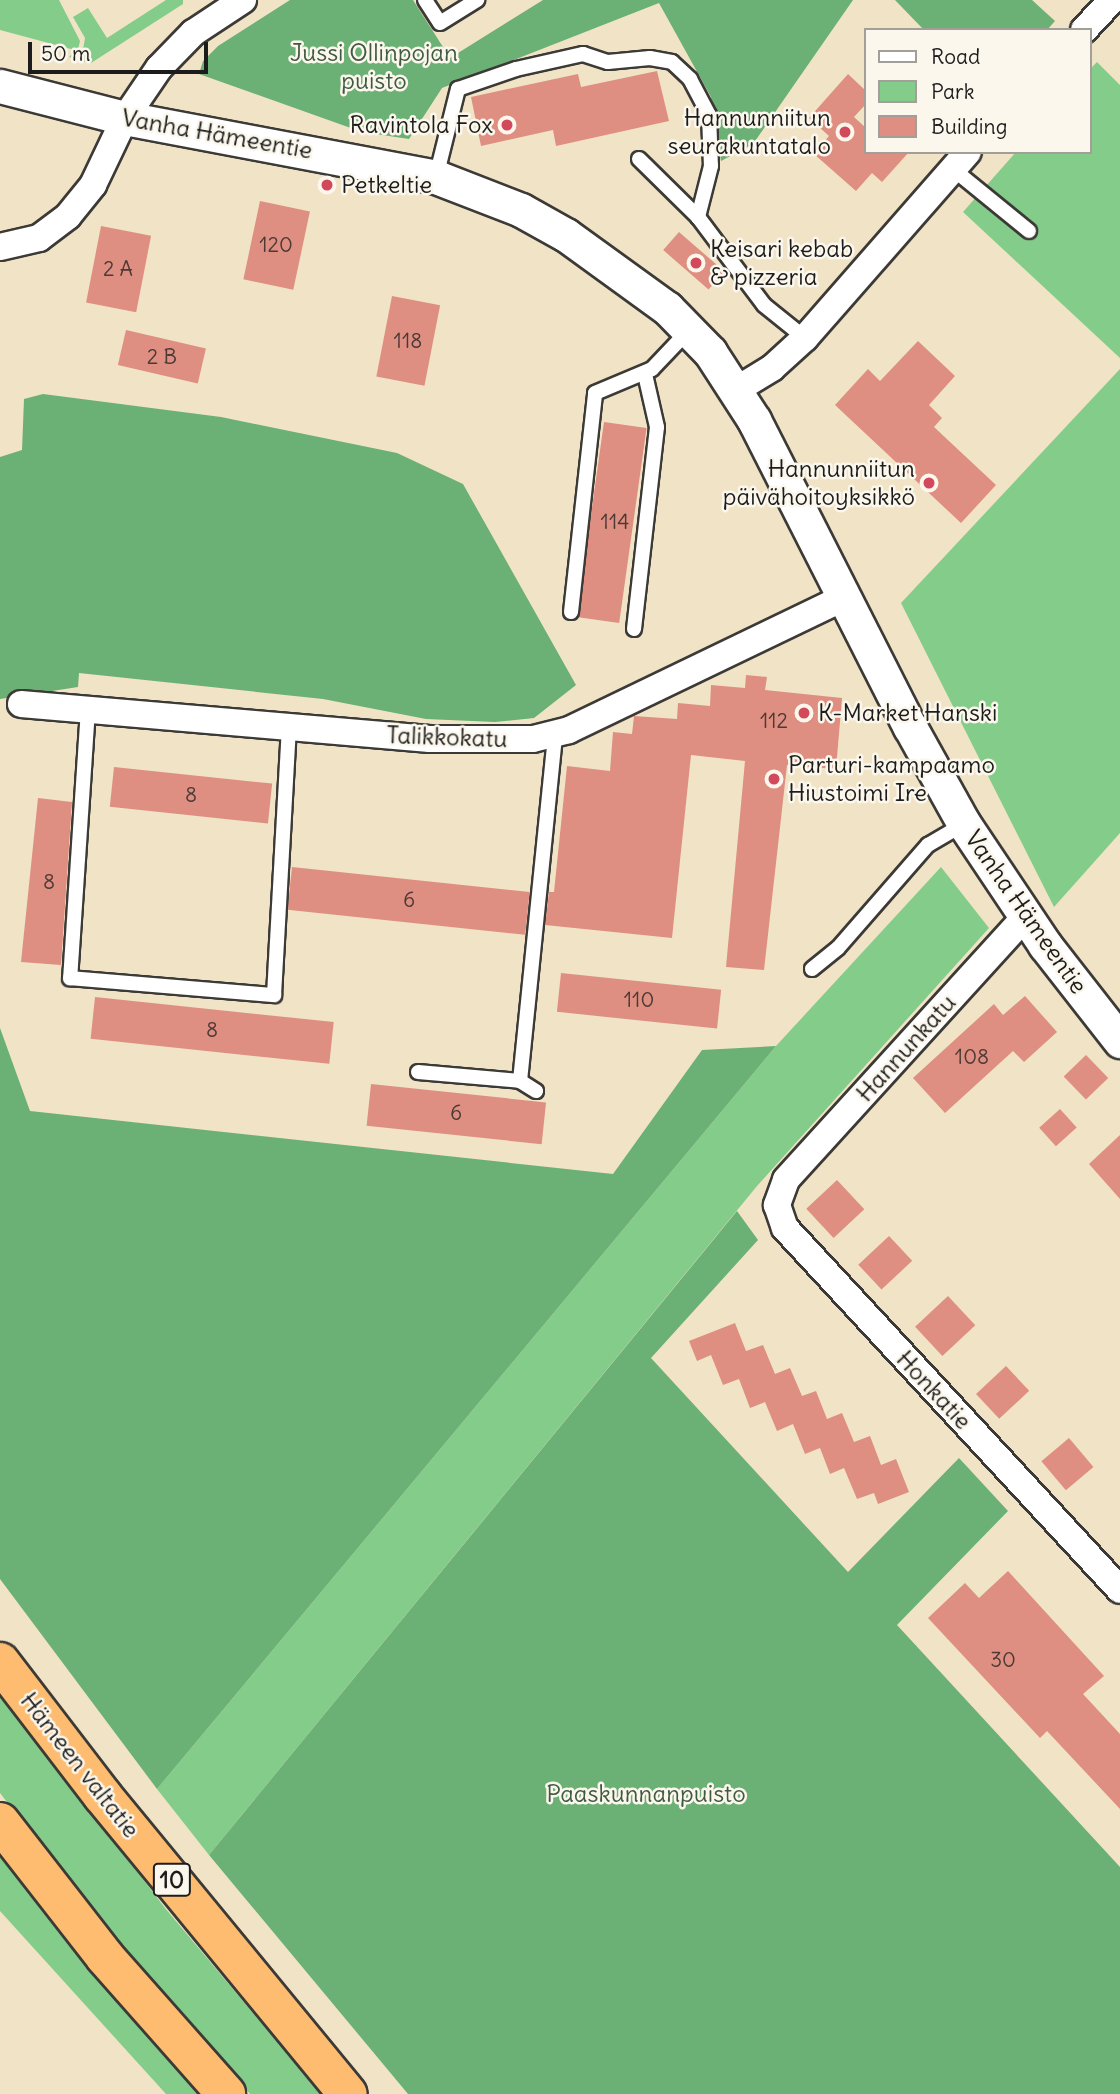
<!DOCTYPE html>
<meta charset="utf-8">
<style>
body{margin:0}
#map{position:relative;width:1120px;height:2094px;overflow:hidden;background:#f1e3c6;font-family:Delius,sans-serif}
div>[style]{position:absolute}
.green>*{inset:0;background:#84cc89}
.forest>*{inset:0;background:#6bb075}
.building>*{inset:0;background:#de8f81;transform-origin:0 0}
.roads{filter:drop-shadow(2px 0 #3c3a36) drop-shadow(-2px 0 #3c3a36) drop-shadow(0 2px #3c3a36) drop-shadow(0 -2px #3c3a36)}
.service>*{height:14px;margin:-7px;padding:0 7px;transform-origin:7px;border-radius:7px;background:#fff}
.minor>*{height:26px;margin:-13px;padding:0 13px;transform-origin:13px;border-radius:13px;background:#fff}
.tertiary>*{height:33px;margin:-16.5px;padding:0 16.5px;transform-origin:16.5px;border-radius:16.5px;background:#fff}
.trunk>*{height:38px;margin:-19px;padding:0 19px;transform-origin:19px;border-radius:19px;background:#fdbc70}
.dots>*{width:19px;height:19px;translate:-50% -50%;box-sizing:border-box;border:4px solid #fbf7ec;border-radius:50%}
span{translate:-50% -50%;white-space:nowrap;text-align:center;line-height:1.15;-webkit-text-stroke:5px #fbf7ec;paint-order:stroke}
.number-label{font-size:21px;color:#4c3935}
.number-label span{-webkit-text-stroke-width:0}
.shield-label span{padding:2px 5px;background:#fbf7ec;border:2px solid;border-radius:5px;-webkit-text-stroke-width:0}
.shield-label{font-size:23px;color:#1c1c1c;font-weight:700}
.park-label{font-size:24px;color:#405a42}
.poi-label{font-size:24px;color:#1c1c1c}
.right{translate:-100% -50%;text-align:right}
.left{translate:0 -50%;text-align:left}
.street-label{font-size:24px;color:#1c1c1c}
.legend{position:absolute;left:864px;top:28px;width:228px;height:126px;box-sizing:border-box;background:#fbf7ec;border:2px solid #a29f99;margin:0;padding:9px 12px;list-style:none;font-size:21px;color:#1c1c1c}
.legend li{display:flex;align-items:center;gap:14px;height:35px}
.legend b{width:35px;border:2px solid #a29f99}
.scale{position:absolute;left:28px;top:42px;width:180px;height:32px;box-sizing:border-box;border:4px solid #1c1c1c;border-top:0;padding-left:9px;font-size:21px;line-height:24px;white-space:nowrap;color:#1c1c1c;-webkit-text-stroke:5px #fbf7ec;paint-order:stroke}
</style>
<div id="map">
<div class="green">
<div style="clip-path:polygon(0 0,59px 0,80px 41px,76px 59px,69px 57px,74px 52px,71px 49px,0 30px)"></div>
<div style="clip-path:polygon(166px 0,183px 0,183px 4px,91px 63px,81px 61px,85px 38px,73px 17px,88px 8px,107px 38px)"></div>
<div style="clip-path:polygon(1097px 62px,1120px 85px,1120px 358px,963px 212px,1016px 152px,1090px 152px,1090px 69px)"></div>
<div style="clip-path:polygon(1120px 369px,1120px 833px,1054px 907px,901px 603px)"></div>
<div style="clip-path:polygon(941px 867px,989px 928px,757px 1186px,209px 1855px,157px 1789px,776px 1046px)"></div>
<div style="clip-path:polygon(0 1691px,165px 1908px,321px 2094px,250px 2094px,124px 1954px,0 1793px)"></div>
<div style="clip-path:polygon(0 1853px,151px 2040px,202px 2094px,166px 2094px,0 1911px)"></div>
</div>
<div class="forest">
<div style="clip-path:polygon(290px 0,413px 0,450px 58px,543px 0,853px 0,753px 144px,721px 161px,711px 97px,659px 3px,442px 88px,409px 139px,362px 132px,199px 74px,203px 61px,218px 46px)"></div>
<div style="clip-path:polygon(895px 0,1032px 0,1055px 21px,1047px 30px,924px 30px)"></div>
<div style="clip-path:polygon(43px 394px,221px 417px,397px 453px,463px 484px,576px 685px,534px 718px,495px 722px,426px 719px,323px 699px,79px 673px,78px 687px,0 699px,0 457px,22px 450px,24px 399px)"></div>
<div style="clip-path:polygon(0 1028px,30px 1111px,613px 1174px,702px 1050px,776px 1046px,157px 1789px,0 1579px)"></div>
<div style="clip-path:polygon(737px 1211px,758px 1240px,651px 1358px,848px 1572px,959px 1458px,1008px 1511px,897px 1625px,1120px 1867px,1120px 2094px,408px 2094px,209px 1855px)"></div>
</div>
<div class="building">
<div style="clip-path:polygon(657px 71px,669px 121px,556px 146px,553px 130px,481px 146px,471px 97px,578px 74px,581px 87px)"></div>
<div style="clip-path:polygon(848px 74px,866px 91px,866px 104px,854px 117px,866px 128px,866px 152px,909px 152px,882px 182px,872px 173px,856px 191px,814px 154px,829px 136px,809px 118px)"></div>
<div style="left:260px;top:201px;width:51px;height:80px;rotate:12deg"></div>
<div style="left:101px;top:226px;width:51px;height:78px;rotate:11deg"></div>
<div style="left:679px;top:232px;width:60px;height:24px;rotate:41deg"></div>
<div style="left:392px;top:296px;width:49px;height:82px;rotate:11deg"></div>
<div style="left:126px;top:330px;width:82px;height:36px;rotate:13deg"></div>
<div style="clip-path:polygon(918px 341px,955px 376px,929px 405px,942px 418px,934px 427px,996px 485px,961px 523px,835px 405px,868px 369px,880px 381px)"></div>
<div style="left:604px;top:422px;width:43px;height:197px;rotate:8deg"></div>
<div style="clip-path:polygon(746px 675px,767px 677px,765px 690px,842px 698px,836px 769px,787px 765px,764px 970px,726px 967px,745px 761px,691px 755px,672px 938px,545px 925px,549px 892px,554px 892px,567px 766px,610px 771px,613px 732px,632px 734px,634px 716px,677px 719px,678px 703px,710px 706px,711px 685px,745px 688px)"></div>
<div style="left:114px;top:767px;width:159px;height:40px;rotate:6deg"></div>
<div style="clip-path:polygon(38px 798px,72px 802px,61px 965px,21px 962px)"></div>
<div style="left:292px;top:867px;width:239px;height:43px;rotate:6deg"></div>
<div style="left:561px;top:973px;width:161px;height:39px;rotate:6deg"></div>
<div style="clip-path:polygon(1025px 996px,1057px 1032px,1024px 1062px,1013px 1051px,945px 1113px,913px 1078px,994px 1004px,1003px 1015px)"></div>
<div style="left:95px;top:997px;width:240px;height:42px;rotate:6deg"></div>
<div style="left:1086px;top:1055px;width:32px;height:31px;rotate:46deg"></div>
<div style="left:371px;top:1084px;width:176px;height:42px;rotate:6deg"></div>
<div style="left:1060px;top:1109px;width:25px;height:28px;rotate:48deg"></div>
<div style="clip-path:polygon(1120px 1135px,1120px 1199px,1089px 1164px)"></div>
<div style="left:837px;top:1180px;width:40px;height:42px;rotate:47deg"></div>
<div style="left:889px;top:1236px;width:34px;height:42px;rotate:47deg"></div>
<div style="left:948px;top:1296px;width:40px;height:45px;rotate:47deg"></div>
<div style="clip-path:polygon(735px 1323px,746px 1351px,763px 1345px,775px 1374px,790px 1368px,802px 1396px,816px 1391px,827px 1419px,842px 1413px,854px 1442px,870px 1436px,881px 1465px,896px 1459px,909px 1492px,878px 1504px,874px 1493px,857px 1499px,844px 1468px,830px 1474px,820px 1448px,805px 1454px,793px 1424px,777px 1431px,765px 1402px,750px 1408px,739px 1379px,723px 1385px,711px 1355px,697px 1361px,689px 1341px)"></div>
<div style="left:1006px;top:1366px;width:34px;height:41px;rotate:47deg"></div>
<div style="left:1069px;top:1438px;width:38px;height:36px;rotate:50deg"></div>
<div style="clip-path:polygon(1008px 1571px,1104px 1676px,1083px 1694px,1120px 1734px,1120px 1809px,1047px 1731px,1040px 1738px,928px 1618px,965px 1583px,979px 1598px)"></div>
</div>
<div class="roads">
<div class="service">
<div style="left:425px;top:0;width:27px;rotate:57deg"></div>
<div style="left:440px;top:23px;width:44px;rotate:-31.9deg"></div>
<div style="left:639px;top:159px;width:83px;rotate:44.5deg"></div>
<div style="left:698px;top:217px;width:110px;rotate:53.1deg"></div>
<div style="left:764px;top:305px;width:53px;rotate:38.8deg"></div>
<div style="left:953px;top:169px;width:98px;rotate:39.2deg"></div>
<div style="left:436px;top:177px;width:91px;rotate:-76deg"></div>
<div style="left:458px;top:89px;width:61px;rotate:-19deg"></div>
<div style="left:516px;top:69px;width:69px;rotate:-12.6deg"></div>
<div style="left:583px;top:54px;width:26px;rotate:18deg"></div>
<div style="left:608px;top:62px;width:42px;rotate:-5.4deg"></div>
<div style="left:650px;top:58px;width:22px;rotate:10deg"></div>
<div style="left:672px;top:62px;width:25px;rotate:43deg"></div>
<div style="left:690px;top:79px;width:41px;rotate:62.2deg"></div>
<div style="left:709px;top:115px;width:51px;rotate:87.8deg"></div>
<div style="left:711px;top:166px;width:53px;rotate:104.3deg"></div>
<div style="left:571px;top:612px;width:220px;rotate:-83.7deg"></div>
<div style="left:595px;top:393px;width:62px;rotate:-22.8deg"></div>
<div style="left:652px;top:369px;width:54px;rotate:-46.5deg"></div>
<div style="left:634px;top:629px;width:203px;rotate:-83.5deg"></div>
<div style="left:657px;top:427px;width:54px;rotate:-102.8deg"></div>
<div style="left:88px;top:709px;width:270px;rotate:93.8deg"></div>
<div style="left:70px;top:978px;width:205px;rotate:4.8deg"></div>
<div style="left:274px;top:995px;width:269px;rotate:-86.8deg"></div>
<div style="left:812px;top:969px;width:33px;rotate:-39deg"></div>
<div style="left:838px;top:948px;width:137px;rotate:-48.9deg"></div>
<div style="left:928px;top:845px;width:42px;rotate:-30.3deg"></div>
<div style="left:418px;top:1072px;width:102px;rotate:5deg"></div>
<div style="left:520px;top:1081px;width:19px;rotate:32deg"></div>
<div style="left:520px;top:1081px;width:348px;rotate:-84.2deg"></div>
</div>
<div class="minor">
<div style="left:1084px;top:30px;width:41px;rotate:-47deg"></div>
<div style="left:0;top:247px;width:40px;rotate:-13deg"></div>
<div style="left:39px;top:238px;width:36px;rotate:-37deg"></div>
<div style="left:68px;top:216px;width:40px;rotate:-51deg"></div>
<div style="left:93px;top:185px;width:74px;rotate:-64.5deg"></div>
<div style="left:125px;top:118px;width:60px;rotate:-55.8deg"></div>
<div style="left:159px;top:68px;width:49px;rotate:-45.8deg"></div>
<div style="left:193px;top:33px;width:60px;rotate:-33.4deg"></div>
<div style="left:736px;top:390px;width:42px;rotate:-31.4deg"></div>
<div style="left:772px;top:368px;width:45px;rotate:-42.3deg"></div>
<div style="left:805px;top:338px;width:247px;rotate:-48.8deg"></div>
<div style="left:21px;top:704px;width:410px;rotate:4.9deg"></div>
<div style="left:430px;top:739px;width:103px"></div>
<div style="left:533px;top:739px;width:37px;rotate:-14deg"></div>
<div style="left:569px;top:730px;width:304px;rotate:-25.7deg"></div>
<div style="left:1025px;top:917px;width:355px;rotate:132.3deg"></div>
<div style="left:786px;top:1180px;width:27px;rotate:110deg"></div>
<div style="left:777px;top:1205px;width:24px;rotate:71deg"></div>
<div style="left:785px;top:1228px;width:493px;rotate:47.2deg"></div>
</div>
<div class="tertiary">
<div style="left:0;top:86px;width:129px;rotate:14.4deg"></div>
<div style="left:125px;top:118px;width:317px;rotate:10.7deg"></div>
<div style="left:436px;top:177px;width:91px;rotate:21.2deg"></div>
<div style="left:521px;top:210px;width:51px;rotate:29.1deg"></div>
<div style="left:566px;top:235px;width:125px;rotate:35.9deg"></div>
<div style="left:667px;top:308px;width:62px;rotate:45.7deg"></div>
<div style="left:710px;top:352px;width:81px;rotate:57.1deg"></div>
<div style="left:754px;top:420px;width:344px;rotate:63.1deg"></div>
<div style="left:910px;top:727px;width:111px;rotate:60.9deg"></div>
<div style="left:964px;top:824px;width:146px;rotate:56.2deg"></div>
<div style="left:1045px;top:945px;width:122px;rotate:52deg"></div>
</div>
<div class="trunk">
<div style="left:0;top:1662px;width:168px;rotate:52.5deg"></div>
<div style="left:102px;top:1795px;width:387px;rotate:50.6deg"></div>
<div style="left:0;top:1822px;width:171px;rotate:52.1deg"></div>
<div style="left:105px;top:1957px;width:183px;rotate:48.5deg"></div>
</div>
</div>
<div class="dots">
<div style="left:507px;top:125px;background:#d1495b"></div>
<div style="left:845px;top:132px;background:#d1495b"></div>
<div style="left:327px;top:185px;background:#d1495b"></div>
<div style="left:696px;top:263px;background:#d1495b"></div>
<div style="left:929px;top:483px;background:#d1495b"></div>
<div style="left:804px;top:713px;background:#d1495b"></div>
<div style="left:774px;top:779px;background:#d1495b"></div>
</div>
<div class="number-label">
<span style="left:276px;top:245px">120</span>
<span style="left:118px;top:269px">2 A</span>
<span style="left:408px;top:341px">118</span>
<span style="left:162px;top:357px">2 B</span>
<span style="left:615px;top:522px">114</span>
<span style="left:774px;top:721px">112</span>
<span style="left:191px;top:795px">8</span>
<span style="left:49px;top:882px">8</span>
<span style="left:409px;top:900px">6</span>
<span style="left:639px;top:1000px">110</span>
<span style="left:212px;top:1030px">8</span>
<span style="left:972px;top:1057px">108</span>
<span style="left:456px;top:1113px">6</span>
<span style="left:1003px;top:1660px">30</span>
</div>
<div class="shield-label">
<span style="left:172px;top:1880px">10</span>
</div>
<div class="park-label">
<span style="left:374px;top:67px">Jussi Ollinpojan<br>puisto</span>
<span style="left:646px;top:1794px">Paaskunnanpuisto</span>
</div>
<div class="poi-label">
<span class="right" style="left:831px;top:132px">Hannunniitun<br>seurakuntatalo</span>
<span class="right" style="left:493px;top:125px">Ravintola Fox</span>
<span class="left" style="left:341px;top:185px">Petkeltie</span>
<span class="left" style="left:710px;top:263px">Keisari kebab<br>&amp; pizzeria</span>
<span class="right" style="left:915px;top:483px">Hannunniitun<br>päivähoitoyksikkö</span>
<span class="left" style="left:818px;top:713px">K-Market Hanski</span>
<span class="left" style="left:788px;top:779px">Parturi-kampaamo<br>Hiustoimi Ire</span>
</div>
<div class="street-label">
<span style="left:217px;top:134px;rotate:10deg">Vanha Hämeentie</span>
<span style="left:447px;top:737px;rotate:2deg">Talikkokatu</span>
<span style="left:1026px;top:912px;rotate:55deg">Vanha Hämeentie</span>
<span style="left:906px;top:1048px;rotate:-48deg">Hannunkatu</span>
<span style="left:934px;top:1390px;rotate:47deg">Honkatie</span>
<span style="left:80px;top:1765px;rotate:52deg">Hämeen valtatie</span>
</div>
<ul class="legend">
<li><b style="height:9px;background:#fff"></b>Road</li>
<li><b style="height:19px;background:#84cc89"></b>Park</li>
<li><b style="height:19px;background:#de8f81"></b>Building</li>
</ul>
<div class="scale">50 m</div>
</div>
